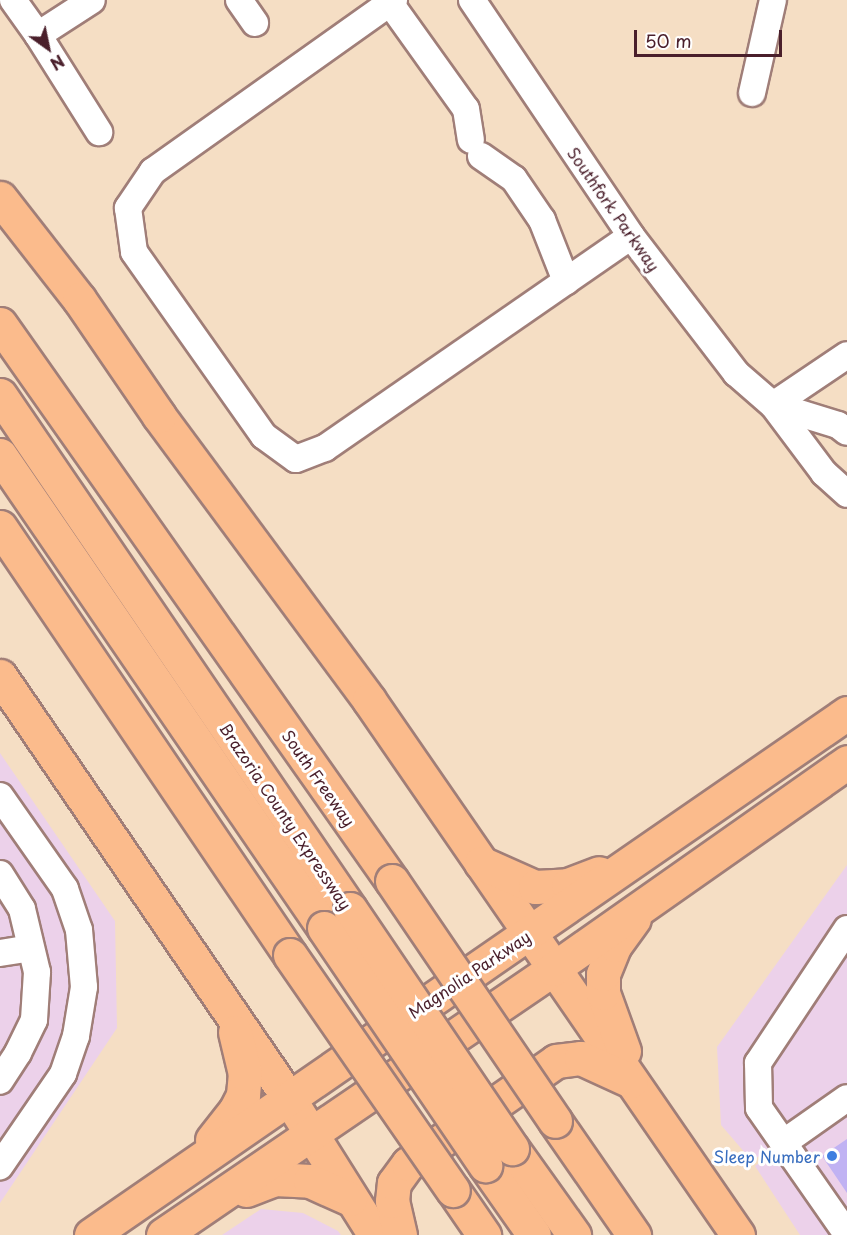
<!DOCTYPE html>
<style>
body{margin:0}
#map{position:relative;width:847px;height:1235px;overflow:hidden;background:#f5dec4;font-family:"Playpen Sans",sans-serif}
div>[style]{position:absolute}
.built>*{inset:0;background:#ecd1ea}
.building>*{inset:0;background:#c0b2f3}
.roads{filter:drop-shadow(2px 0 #a07e78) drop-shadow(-2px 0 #a07e78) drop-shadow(0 2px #a07e78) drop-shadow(0 -2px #a07e78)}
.minor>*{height:26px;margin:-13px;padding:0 13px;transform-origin:13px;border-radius:13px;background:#fff}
.major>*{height:33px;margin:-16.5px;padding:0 16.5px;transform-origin:16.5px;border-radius:16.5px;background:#fbbb8c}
.highway>*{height:33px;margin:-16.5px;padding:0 16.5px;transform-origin:16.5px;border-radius:16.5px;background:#fbbb8c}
.bridges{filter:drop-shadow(2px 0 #a07e78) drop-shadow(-2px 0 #a07e78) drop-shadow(0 2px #a07e78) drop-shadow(0 -2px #a07e78)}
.highway-bridge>*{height:33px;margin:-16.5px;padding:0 16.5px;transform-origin:16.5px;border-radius:16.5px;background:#fbbb8c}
.dots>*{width:16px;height:16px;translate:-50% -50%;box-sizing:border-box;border:3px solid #fff;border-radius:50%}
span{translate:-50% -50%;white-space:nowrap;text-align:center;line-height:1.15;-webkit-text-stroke:6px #fff;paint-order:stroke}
.street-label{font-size:16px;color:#4a1f2b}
.shop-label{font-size:16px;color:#366cbe}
.right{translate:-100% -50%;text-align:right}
.north{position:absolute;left:18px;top:18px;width:60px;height:60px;-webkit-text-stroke:4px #fff;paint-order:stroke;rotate:147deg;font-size:16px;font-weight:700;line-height:24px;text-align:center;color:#4a1f2b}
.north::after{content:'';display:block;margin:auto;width:21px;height:27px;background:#4a1f2b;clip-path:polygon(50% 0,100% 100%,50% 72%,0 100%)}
.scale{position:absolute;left:634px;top:30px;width:148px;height:27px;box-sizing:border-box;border:3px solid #4a1f2b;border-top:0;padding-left:8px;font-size:18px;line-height:21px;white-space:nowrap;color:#4a1f2b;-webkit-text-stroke:4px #fff;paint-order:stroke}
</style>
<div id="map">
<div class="built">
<div style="clip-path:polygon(0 753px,115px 921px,117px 1028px,0 1203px)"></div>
<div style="clip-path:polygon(847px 865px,847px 1095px,752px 1161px,721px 1125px,717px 1047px)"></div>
<div style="clip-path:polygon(847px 1103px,847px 1235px,800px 1235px,755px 1166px)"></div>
<div style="clip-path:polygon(261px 1209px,303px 1213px,338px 1231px,341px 1235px,222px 1235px)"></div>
</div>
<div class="building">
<div style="clip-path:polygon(847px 1139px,847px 1193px,822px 1156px)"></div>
</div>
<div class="roads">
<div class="minor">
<div style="left:13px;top:0;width:43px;rotate:54.5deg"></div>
<div style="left:38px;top:35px;width:64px;rotate:-32.9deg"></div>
<div style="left:239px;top:0;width:28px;rotate:55deg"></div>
<div style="left:394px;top:0;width:296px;rotate:144.6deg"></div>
<div style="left:153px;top:171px;width:45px;rotate:124deg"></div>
<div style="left:128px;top:208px;width:44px;rotate:82.2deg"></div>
<div style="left:134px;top:252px;width:225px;rotate:54.8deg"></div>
<div style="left:264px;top:436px;width:39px;rotate:36deg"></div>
<div style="left:296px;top:459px;width:31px;rotate:-21deg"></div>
<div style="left:325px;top:448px;width:372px;rotate:-34.7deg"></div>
<div style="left:472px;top:0;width:285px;rotate:56deg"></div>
<div style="left:631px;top:236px;width:173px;rotate:52.5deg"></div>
<div style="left:736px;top:373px;width:49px;rotate:40.9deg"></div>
<div style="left:773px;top:405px;width:85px;rotate:53.1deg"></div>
<div style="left:824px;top:473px;width:31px;rotate:42deg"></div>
<div style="left:390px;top:3px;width:130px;rotate:54.4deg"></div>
<div style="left:466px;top:109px;width:31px;rotate:81deg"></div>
<div style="left:38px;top:35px;width:115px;rotate:57.8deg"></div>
<div style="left:752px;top:93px;width:95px;rotate:-77.3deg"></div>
<div style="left:481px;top:156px;width:40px;rotate:34.9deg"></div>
<div style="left:514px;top:179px;width:50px;rotate:55.7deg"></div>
<div style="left:542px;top:220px;width:66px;rotate:68.5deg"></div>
<div style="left:773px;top:405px;width:89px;rotate:-34deg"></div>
<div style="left:773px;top:405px;width:68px;rotate:17.1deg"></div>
<div style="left:838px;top:425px;width:11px;rotate:38deg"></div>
<div style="left:0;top:796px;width:113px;rotate:55deg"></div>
<div style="left:65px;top:889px;width:43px;rotate:71.1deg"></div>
<div style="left:79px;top:930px;width:57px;rotate:85deg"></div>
<div style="left:84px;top:987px;width:50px;rotate:99.3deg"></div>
<div style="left:76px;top:1036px;width:40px;rotate:108.9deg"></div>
<div style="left:63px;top:1074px;width:112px;rotate:124.4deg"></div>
<div style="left:0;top:874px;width:41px;rotate:57.8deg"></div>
<div style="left:22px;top:909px;width:65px;rotate:76.6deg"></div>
<div style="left:37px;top:972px;width:48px;rotate:93.6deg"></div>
<div style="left:34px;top:1020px;width:37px;rotate:116deg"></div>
<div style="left:18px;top:1053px;width:33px;rotate:123deg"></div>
<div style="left:847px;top:929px;width:161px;rotate:123.6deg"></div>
<div style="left:758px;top:1063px;width:45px;rotate:88.7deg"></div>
<div style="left:759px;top:1108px;width:154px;rotate:55.1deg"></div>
<div style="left:0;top:953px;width:31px;rotate:-9deg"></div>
<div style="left:783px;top:1143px;width:78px;rotate:-35.1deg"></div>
</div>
<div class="major">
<div style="left:159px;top:416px;width:353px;rotate:53.5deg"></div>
<div style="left:369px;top:700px;width:650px;rotate:55.41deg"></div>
<div style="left:0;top:676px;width:510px;rotate:55.62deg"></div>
<div style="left:288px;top:1097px;width:163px;rotate:57.8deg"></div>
<div style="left:481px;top:863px;width:59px;rotate:24deg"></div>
<div style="left:535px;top:887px;width:33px;rotate:-3deg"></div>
<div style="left:568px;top:885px;width:33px;rotate:-21deg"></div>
<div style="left:624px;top:1051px;width:62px;rotate:-109.9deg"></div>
<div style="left:603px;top:993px;width:19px;rotate:-90deg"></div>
<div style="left:603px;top:974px;width:31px;rotate:-68deg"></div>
<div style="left:615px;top:945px;width:32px;rotate:-54deg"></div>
<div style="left:212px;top:1140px;width:37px;rotate:-52deg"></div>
<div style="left:235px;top:1111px;width:18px;rotate:-63deg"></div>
<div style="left:243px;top:1095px;width:21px;rotate:-85deg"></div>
<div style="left:245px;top:1074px;width:43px;rotate:-103.4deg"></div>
<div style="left:246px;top:1190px;width:30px;rotate:-21deg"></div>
<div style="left:274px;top:1179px;width:36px;rotate:3deg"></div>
<div style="left:310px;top:1181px;width:44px;rotate:24.2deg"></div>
<div style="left:91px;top:1235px;width:919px;rotate:-34.62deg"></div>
<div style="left:163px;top:1235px;width:472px;rotate:-34.3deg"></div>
<div style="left:553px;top:969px;width:360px;rotate:-35.1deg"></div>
<div style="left:400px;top:1235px;width:35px;rotate:-103deg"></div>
<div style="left:392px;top:1201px;width:18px;rotate:-84deg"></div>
<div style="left:394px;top:1183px;width:24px;rotate:-54deg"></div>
<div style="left:408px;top:1164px;width:180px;rotate:-34.8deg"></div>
<div style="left:556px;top:1061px;width:25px;rotate:-7deg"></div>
<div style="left:581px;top:1058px;width:55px;rotate:24.7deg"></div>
</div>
<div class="highway">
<div style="left:0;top:198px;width:128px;rotate:52deg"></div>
<div style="left:79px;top:299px;width:142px;rotate:55.6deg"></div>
<div style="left:0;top:324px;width:681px;rotate:54.86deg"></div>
<div style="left:0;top:395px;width:622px;rotate:55.75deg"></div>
<div style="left:0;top:455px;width:573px;rotate:55.59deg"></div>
<div style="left:0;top:527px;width:517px;rotate:55.88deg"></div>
<div style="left:555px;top:1121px;width:139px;rotate:55.3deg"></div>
<div style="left:512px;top:1148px;width:107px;rotate:54.5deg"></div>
<div style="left:485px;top:1165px;width:85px;rotate:55deg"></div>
<div style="left:453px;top:1190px;width:55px;rotate:55.4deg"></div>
</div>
</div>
<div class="bridges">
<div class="highway-bridge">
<div style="left:392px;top:881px;width:290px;rotate:55.8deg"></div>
<div style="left:350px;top:909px;width:289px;rotate:55.9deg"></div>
<div style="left:324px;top:928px;width:287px;rotate:55.8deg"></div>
<div style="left:290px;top:955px;width:286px;rotate:55.3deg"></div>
</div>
</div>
<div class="dots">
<div style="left:832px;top:1156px;background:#3f7fe0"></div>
</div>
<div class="street-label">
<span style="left:614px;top:209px;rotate:55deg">Southfork Parkway</span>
<span style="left:319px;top:778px;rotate:55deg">South Freeway</span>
<span style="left:286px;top:816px;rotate:56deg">Brazoria County Expressway</span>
<span style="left:469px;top:974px;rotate:-34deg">Magnolia Parkway</span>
</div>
<div class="shop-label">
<span class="right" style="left:820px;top:1156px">Sleep Number</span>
</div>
<div class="north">N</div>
<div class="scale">50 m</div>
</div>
